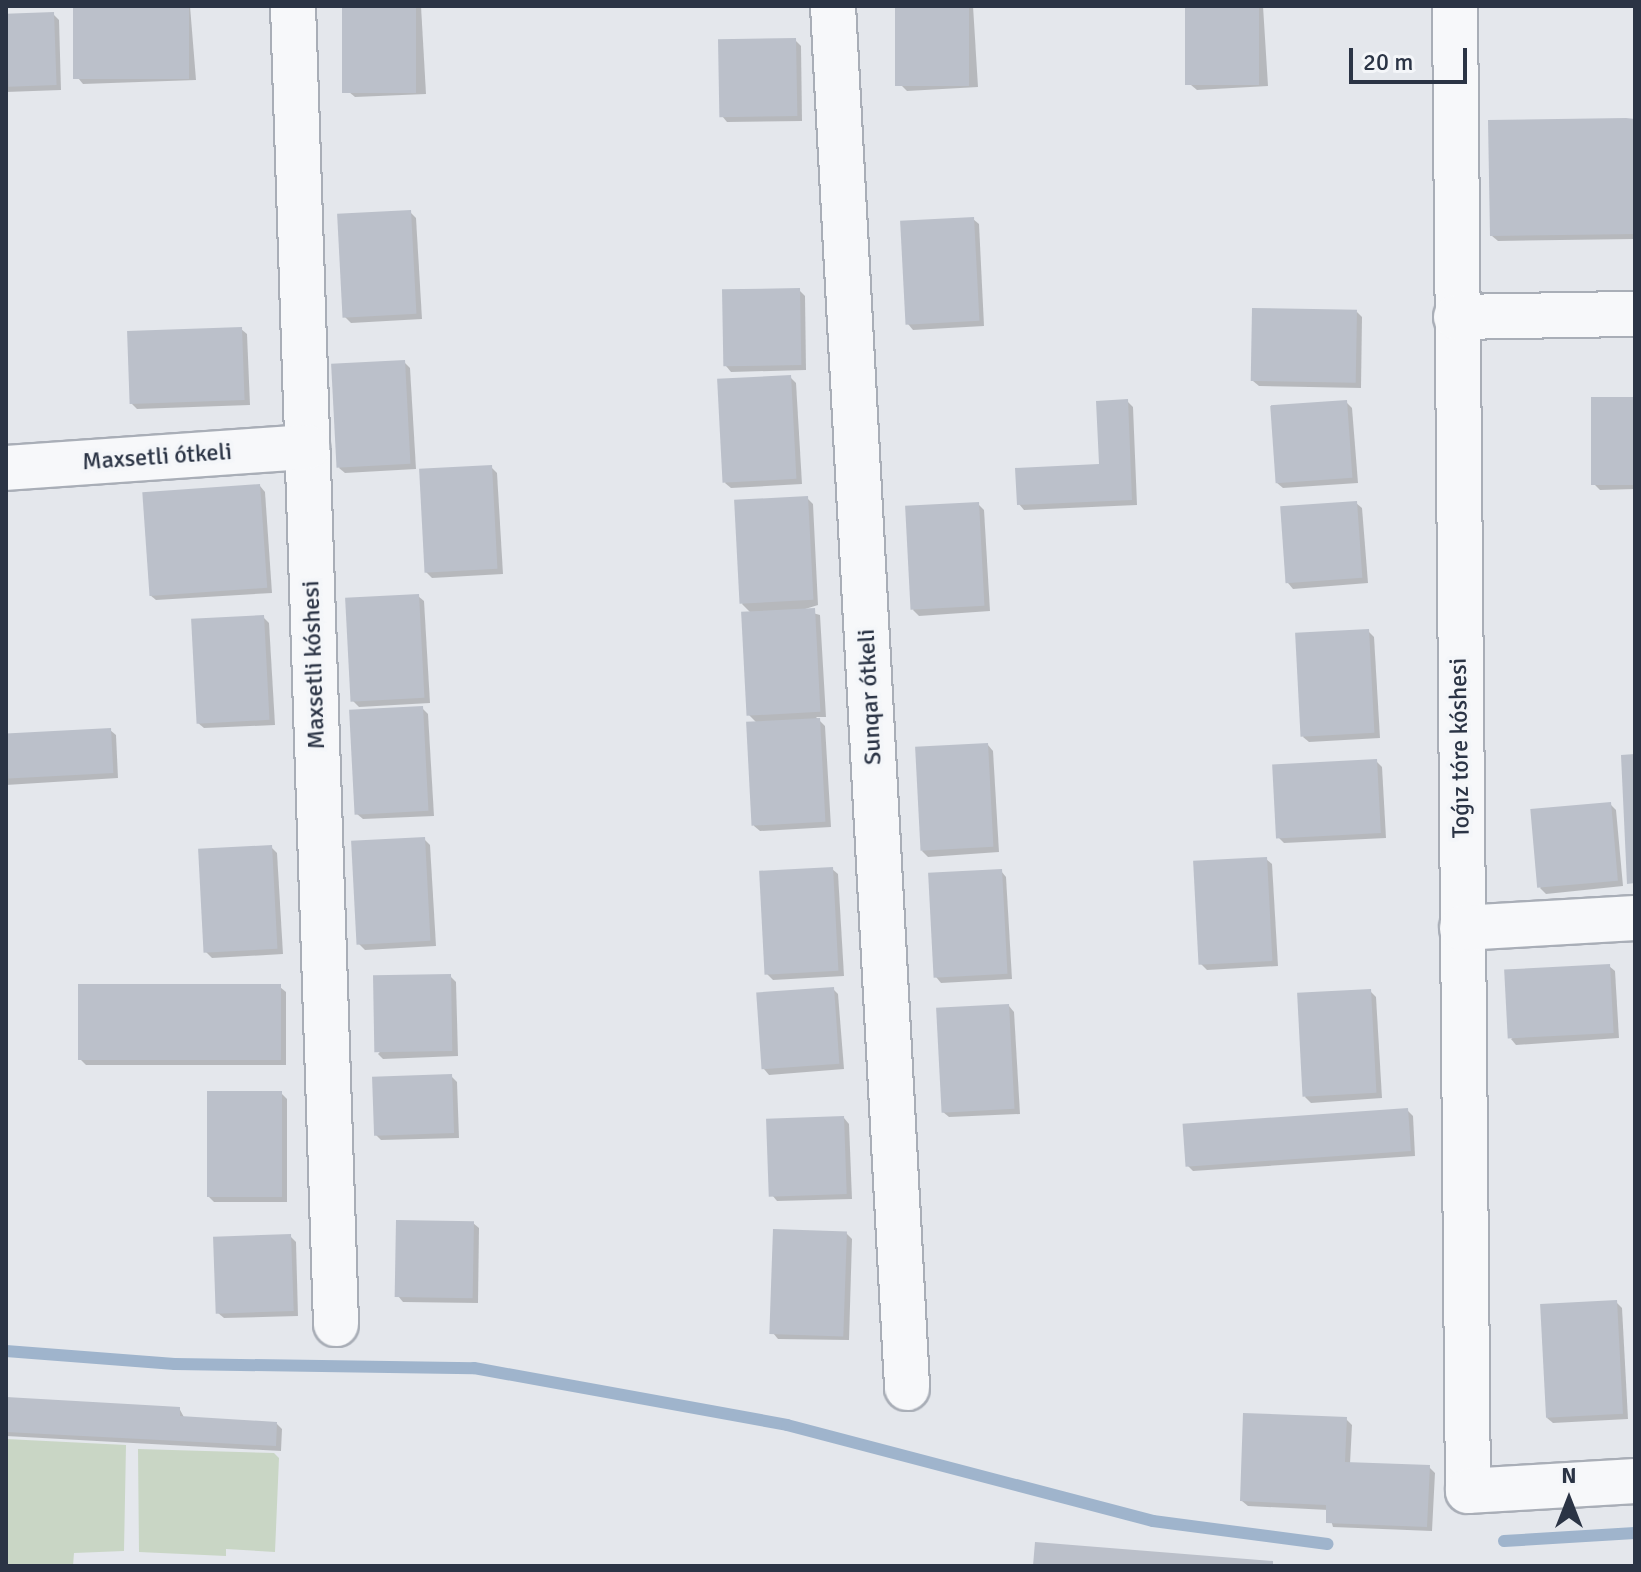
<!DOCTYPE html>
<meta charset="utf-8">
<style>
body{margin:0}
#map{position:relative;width:1641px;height:1572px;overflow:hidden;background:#e4e7ec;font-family:Signika,sans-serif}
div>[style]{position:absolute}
.green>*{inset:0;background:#c9d6c5}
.shadow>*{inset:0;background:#0003}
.stream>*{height:12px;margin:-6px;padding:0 6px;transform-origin:6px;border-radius:6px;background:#9fb4cc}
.building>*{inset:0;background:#bbc0ca;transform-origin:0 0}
.roads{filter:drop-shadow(2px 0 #a9aeb7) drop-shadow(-2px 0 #a9aeb7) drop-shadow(0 2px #a9aeb7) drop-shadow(0 -2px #a9aeb7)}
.minor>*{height:44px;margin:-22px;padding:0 22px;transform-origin:22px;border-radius:22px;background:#f7f8fa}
span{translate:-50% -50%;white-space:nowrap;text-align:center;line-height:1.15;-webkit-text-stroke:8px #f4f6f9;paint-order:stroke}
.street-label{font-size:24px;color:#2b3445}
.frame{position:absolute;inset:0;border:8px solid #2b3445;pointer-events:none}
.north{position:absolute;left:1529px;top:1460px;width:80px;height:80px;-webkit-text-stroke:6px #f4f6f9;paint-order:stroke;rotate:0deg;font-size:22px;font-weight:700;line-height:32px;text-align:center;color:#2b3445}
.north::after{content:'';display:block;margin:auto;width:28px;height:36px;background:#2b3445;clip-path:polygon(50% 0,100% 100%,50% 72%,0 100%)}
.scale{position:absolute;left:1349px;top:48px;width:118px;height:36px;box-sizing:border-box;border:4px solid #2b3445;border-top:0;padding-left:10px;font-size:24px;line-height:28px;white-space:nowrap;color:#2b3445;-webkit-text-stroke:6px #f4f6f9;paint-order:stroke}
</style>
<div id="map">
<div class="green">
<div style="clip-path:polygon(6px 1439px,126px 1445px,124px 1551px,74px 1553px,73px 1566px,6px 1566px)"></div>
<div style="clip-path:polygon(138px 1449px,274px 1453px,279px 1458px,275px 1552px,226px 1549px,226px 1556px,139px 1552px)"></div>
</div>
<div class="shadow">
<div style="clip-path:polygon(121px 6px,190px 6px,196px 80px,83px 84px,78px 78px)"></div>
<div style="clip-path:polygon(344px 6px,421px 6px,426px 94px,355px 97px,349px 92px)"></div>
<div style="clip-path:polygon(897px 6px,973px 6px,978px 87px,907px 91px,901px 85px)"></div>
<div style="clip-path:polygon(1187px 6px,1263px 6px,1268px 86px,1197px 90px,1191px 85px)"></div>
<div style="clip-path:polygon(53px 14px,59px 20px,61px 90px,6px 92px,6px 16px)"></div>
<div style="clip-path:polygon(795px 40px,801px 46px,802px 121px,727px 122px,722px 116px)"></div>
<div style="clip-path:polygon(1635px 120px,1635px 239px,1498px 241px,1492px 236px)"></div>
<div style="clip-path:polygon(410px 212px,416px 218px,422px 319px,351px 323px,345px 317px)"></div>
<div style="clip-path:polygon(973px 219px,979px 224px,984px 326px,913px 330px,908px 324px)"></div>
<div style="clip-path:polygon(799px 290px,805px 296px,806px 370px,731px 372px,726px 366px)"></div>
<div style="clip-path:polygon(1357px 312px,1362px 317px,1361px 388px,1259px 386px,1253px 381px)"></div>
<div style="clip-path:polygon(241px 329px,247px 334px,250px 405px,137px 409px,131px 403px)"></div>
<div style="clip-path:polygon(404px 362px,410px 368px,416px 469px,345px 473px,339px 468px)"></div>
<div style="clip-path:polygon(790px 377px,796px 383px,802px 484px,731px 488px,725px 483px)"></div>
<div style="clip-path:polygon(1635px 399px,1635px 489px,1600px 490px,1594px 484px)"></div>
<div style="clip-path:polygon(1127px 401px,1133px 407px,1137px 505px,1024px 510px,1019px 504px,1101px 466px)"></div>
<div style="clip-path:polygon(1346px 402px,1352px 408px,1358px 483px,1283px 488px,1277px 483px)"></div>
<div style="clip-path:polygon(491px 467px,497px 473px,503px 574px,432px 578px,426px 572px)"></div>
<div style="clip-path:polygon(260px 486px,265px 492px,272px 593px,156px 600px,150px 595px)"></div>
<div style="clip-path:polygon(807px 498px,813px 504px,818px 605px,802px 610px,820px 615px,826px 717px,816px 717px,825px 726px,831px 827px,760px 831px,754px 826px,758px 724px,749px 715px,751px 613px,742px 604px)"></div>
<div style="clip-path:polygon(1356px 503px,1362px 508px,1368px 583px,1293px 589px,1288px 583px)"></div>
<div style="clip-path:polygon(978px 504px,984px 510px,990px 611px,919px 616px,913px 610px)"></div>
<div style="clip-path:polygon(418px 596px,424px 601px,430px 703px,359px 707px,353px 701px)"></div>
<div style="clip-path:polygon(263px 617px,269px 623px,275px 725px,204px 728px,198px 723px)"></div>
<div style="clip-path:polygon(1368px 631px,1374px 637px,1380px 738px,1309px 742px,1303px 737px)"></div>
<div style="clip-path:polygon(422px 708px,428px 714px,434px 816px,363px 819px,357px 814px)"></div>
<div style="clip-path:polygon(110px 730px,116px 735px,118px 778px,6px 785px,6px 735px)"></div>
<div style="clip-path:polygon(988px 745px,993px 751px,999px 852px,928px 857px,922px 851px)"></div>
<div style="clip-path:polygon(1376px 761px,1382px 767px,1386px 838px,1284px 843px,1278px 837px)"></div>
<div style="clip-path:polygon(1610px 804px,1616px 810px,1623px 886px,1546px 894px,1540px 888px)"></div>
<div style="clip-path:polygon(424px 839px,430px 845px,436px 946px,365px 950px,359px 944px)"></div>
<div style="clip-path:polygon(271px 847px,277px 853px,283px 954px,212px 958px,206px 952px)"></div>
<div style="clip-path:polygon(1266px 859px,1272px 864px,1278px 966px,1207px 970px,1201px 964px)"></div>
<div style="clip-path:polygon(832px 869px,838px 874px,844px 976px,773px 980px,767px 974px)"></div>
<div style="clip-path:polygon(1001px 871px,1006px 877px,1012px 979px,941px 983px,936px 977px)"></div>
<div style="clip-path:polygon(1609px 966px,1615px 971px,1619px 1038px,1516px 1045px,1511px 1039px)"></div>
<div style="clip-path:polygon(450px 976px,456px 982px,458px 1056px,383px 1059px,378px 1054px)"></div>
<div style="clip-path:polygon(280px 987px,286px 992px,286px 1065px,86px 1065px,80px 1059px)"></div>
<div style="clip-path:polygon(833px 989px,838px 994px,844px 1069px,769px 1075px,764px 1069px)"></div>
<div style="clip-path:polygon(1370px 991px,1376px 997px,1382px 1098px,1311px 1103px,1305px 1097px)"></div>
<div style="clip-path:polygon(1009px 1006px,1014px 1012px,1020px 1114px,949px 1117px,943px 1112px)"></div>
<div style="clip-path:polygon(451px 1076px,457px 1082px,459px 1138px,381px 1140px,375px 1134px)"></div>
<div style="clip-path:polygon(281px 1093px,287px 1099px,287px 1202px,214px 1202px,208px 1196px)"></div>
<div style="clip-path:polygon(1407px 1110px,1413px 1116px,1415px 1156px,1193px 1171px,1187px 1165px)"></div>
<div style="clip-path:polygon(844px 1118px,849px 1124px,852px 1199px,777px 1201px,772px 1195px)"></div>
<div style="clip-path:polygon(473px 1223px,479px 1228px,478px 1303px,403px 1302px,398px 1296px)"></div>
<div style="clip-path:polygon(846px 1233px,852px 1239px,849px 1340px,778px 1339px,773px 1333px)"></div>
<div style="clip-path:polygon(290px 1236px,296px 1242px,298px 1316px,224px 1318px,218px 1313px)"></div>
<div style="clip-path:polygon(1616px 1302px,1622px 1308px,1628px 1419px,1553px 1423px,1547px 1418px)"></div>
<div style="clip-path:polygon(6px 1399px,179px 1408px,185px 1419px,277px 1424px,282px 1429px,281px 1451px,6px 1436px)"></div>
<div style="clip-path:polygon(1346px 1419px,1352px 1425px,1350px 1464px,1429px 1467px,1435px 1473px,1432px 1531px,1333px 1527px,1328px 1510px,1248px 1506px,1242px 1501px)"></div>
</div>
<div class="stream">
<div style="left:6px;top:1351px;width:169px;rotate:4.4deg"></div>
<div style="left:175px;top:1364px;width:299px;rotate:0.8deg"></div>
<div style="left:474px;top:1368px;width:318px;rotate:10.3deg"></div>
<div style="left:787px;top:1425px;width:378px;rotate:14.7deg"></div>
<div style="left:1153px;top:1521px;width:176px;rotate:7.5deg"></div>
<div style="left:1504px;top:1541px;width:131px;rotate:-3.5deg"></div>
</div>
<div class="building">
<div style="left:73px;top:6px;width:116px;height:73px"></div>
<div style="left:342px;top:6px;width:74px;height:87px"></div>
<div style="left:895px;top:6px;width:74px;height:80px"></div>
<div style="left:1185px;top:6px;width:74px;height:79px"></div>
<div style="left:54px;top:12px;width:73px;height:48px;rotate:88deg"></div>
<div style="left:796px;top:38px;width:78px;height:78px;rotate:89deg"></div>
<div style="clip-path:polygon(1626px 118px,1635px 119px,1635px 234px,1490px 236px,1488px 120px)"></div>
<div style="left:411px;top:210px;width:104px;height:74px;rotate:87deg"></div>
<div style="left:974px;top:217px;width:104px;height:74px;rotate:87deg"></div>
<div style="left:800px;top:288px;width:77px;height:78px;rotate:89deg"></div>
<div style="left:1252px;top:308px;width:105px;height:73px;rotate:1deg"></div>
<div style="left:242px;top:327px;width:73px;height:115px;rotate:88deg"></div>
<div style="left:405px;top:360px;width:104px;height:74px;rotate:87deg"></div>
<div style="left:791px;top:375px;width:104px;height:74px;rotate:87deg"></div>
<div style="left:1591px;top:397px;width:44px;height:88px"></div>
<div style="clip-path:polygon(1128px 399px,1132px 500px,1017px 505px,1015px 468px,1099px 464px,1096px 401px)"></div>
<div style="left:1347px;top:400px;width:78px;height:77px;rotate:86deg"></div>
<div style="left:492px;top:465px;width:104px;height:73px;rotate:87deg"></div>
<div style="left:260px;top:484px;width:104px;height:118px;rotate:86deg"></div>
<div style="left:808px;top:496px;width:104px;height:74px;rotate:87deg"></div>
<div style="left:1357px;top:501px;width:77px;height:77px;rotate:86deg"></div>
<div style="left:979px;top:502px;width:104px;height:74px;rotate:87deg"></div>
<div style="left:419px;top:594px;width:104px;height:74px;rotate:87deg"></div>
<div style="left:815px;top:608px;width:104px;height:74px;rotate:87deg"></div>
<div style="left:264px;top:615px;width:105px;height:73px;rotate:87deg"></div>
<div style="left:1369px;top:629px;width:104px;height:74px;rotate:87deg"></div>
<div style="left:423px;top:706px;width:105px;height:74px;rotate:87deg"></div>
<div style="left:820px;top:718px;width:104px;height:74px;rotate:87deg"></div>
<div style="left:111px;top:728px;width:45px;height:105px;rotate:87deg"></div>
<div style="left:988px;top:743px;width:104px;height:73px;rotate:87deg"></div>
<div style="clip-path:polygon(1635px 754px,1635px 883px,1627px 884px,1621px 755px)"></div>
<div style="left:1377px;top:759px;width:74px;height:105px;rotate:87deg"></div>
<div style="left:1611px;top:802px;width:79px;height:81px;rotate:85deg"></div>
<div style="left:425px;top:837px;width:104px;height:74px;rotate:87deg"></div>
<div style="left:272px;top:845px;width:104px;height:74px;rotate:87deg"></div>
<div style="left:1267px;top:857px;width:104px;height:74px;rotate:87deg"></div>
<div style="left:833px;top:867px;width:104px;height:74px;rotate:87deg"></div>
<div style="left:1002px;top:869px;width:105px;height:74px;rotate:87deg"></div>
<div style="left:1610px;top:964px;width:69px;height:106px;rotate:87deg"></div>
<div style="left:451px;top:974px;width:77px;height:78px;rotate:89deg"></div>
<div style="left:78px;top:984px;width:203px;height:76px"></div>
<div style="left:834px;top:987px;width:77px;height:78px;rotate:86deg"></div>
<div style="left:1371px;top:989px;width:104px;height:74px;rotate:87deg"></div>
<div style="left:1009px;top:1004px;width:105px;height:73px;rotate:87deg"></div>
<div style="left:452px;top:1074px;width:59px;height:80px;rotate:88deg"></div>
<div style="left:207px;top:1091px;width:75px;height:106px"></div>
<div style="left:1408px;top:1108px;width:43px;height:226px;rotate:86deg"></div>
<div style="left:844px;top:1116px;width:78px;height:78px;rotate:88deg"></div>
<div style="left:396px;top:1220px;width:78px;height:77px;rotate:1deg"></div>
<div style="left:773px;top:1229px;width:74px;height:105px;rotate:2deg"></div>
<div style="left:291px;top:1234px;width:77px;height:78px;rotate:88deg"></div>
<div style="left:1617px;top:1300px;width:114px;height:77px;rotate:87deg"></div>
<div style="clip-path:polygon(6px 1397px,180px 1407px,180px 1416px,277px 1422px,276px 1446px,6px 1432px)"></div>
<div style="clip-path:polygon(1243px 1413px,1347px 1417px,1345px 1462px,1430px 1465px,1427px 1527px,1326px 1523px,1326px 1505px,1240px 1501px)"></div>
<div style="clip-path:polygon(1035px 1542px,1273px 1561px,1273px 1566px,1033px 1566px)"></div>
</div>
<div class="roads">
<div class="minor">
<div style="left:293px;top:6px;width:1319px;rotate:88.13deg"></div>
<div style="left:833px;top:6px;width:1384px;rotate:86.93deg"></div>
<div style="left:1455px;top:6px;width:1485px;rotate:89.5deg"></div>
<div style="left:1468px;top:1491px;width:167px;rotate:-3.4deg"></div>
<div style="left:1456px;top:317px;width:179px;rotate:-1deg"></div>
<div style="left:6px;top:468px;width:302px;rotate:-4deg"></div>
<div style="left:1462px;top:928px;width:173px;rotate:-3.3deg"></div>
</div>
</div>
<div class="street-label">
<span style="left:157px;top:457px;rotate:-4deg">Maxsetli ótkeli</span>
<span style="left:314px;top:665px;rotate:-92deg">Maxsetli kóshesi</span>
<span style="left:870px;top:697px;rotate:-93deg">Sunqar ótkeli</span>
<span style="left:1460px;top:748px;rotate:-91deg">Toǵız tóre kóshesi</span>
</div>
<div class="frame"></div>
<div class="north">N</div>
<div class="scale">20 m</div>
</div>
